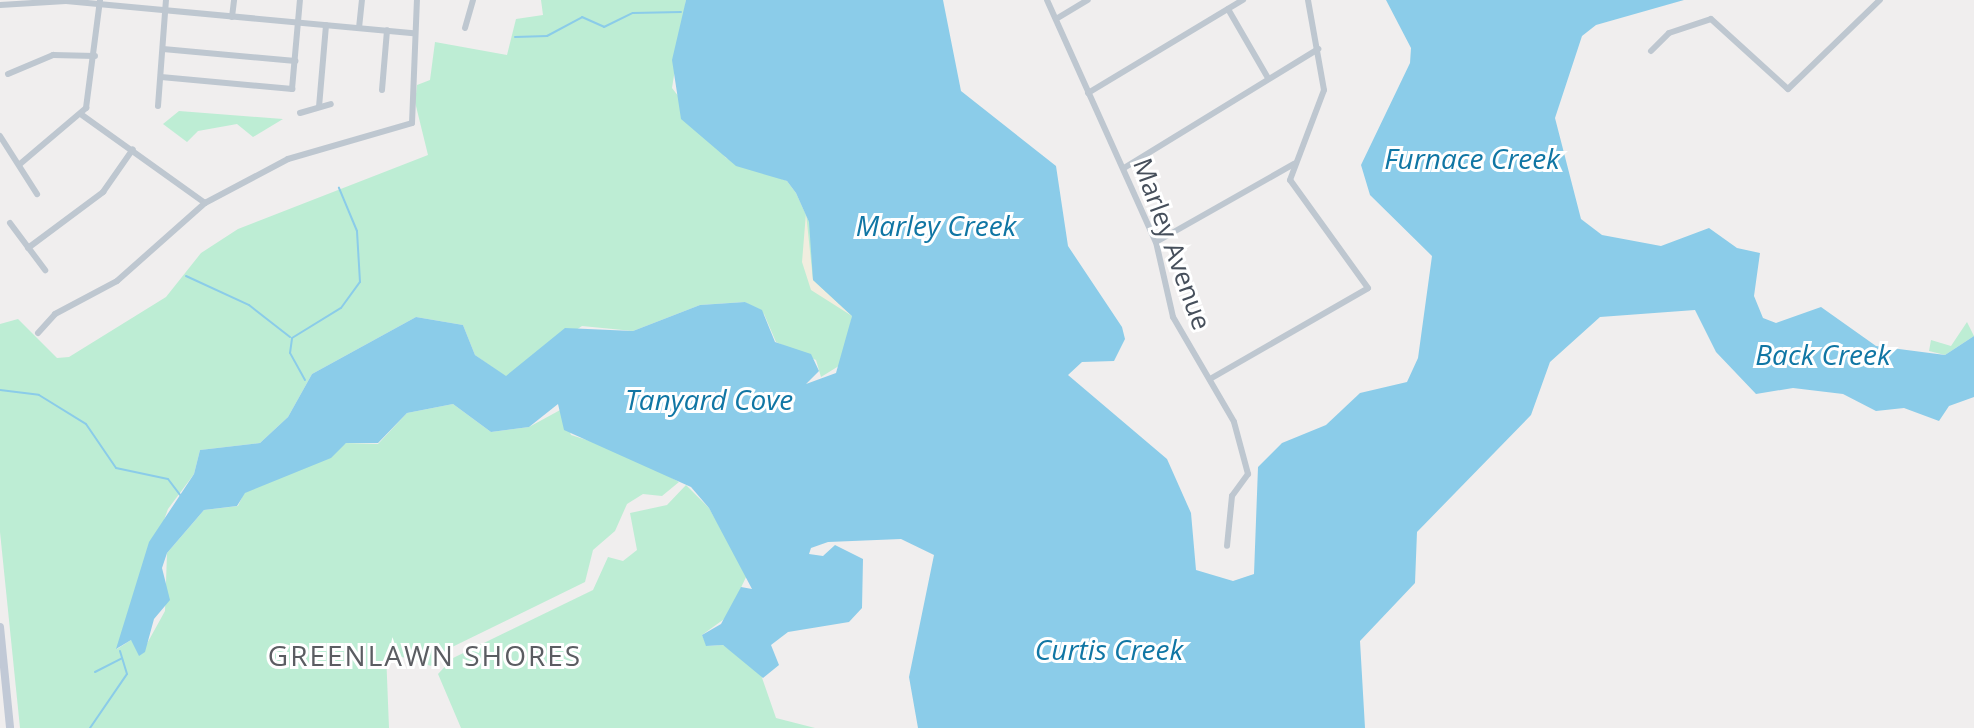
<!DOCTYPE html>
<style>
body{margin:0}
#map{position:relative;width:1974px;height:728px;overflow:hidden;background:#f0eeee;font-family:"Open Sans",sans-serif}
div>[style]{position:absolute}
.green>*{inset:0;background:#bdedd4}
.sand>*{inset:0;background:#f1eddf}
.water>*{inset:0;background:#8bcce9}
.stream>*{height:2px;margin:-1px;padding:0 1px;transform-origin:1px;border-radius:1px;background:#8bcce9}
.minor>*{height:6px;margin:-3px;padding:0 3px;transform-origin:3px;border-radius:3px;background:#bec7d0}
.secondary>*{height:8px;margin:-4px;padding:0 4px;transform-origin:4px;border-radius:4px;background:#c1c9d6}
span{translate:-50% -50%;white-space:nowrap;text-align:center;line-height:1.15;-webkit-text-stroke:6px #fff;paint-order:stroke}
.street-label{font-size:26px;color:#464f5b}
.water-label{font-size:28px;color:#1076a4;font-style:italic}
.neighbourhood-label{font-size:28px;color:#5b5d62;letter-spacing:2px}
</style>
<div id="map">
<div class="green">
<div style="clip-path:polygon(541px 0,686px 0,672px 88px,726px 158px,787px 181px,796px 193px,852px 316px,842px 364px,821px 377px,816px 360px,776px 342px,764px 314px,745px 302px,700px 305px,633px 331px,582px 326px,506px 377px,475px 355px,463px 325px,416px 317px,312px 374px,288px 417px,260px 443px,200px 450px,194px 474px,168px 509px,117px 649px,131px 640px,144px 649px,165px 611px,167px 553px,204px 510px,238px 506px,244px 493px,346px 443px,378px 444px,407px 413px,453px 404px,491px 432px,529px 427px,562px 409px,571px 435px,628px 453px,679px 482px,662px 496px,643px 494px,627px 504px,615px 531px,593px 550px,585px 582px,446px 650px,431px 666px,386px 652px,389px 728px,20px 728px,0 532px,0 324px,18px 319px,57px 358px,69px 357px,166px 297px,201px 253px,238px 229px,428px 155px,415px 102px,417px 85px,430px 80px,435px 42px,507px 55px,516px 19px,543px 15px)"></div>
<div style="clip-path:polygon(179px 111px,283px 119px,253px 137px,237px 124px,198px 131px,187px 142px,163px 124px)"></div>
<div style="clip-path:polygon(1967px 322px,1974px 336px,1945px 355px,1929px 351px,1931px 340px,1951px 346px)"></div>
<div style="clip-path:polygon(686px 485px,709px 508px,747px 575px,727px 617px,702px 635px,707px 646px,723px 645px,759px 669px,776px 718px,815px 728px,461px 728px,438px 674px,453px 658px,593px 590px,608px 557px,623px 561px,637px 550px,630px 513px,667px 505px)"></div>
</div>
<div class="sand">
<div style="clip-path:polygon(806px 213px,813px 280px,852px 316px,811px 290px,802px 262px)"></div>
</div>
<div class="water">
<div style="clip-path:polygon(686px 0,943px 0,961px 91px,1056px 166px,1068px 246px,1122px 327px,1125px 339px,1114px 361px,1082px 362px,1068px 375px,1167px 459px,1191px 513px,1196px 570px,1233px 581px,1254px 574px,1258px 467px,1282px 443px,1326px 425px,1360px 393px,1407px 382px,1418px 358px,1432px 256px,1370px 195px,1361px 165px,1410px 63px,1411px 48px,1386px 0,1684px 0,1596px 25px,1582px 36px,1555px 118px,1581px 219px,1602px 235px,1661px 246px,1709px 228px,1737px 248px,1760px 253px,1754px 296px,1763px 318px,1776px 323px,1821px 307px,1876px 346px,1945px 355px,1974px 336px,1974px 397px,1949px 406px,1939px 421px,1904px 408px,1876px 411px,1843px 394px,1793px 388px,1756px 394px,1716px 352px,1695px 310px,1600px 317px,1550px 362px,1531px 415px,1417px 532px,1415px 583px,1360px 641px,1365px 728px,918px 728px,909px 677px,934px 555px,901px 539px,828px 542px,811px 548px,809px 554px,823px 556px,835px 545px,863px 559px,862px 608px,849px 622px,788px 632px,771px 645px,779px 665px,763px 678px,723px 645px,706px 646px,702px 635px,721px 624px,741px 587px,752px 589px,709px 508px,691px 487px,564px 430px,558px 404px,529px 427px,491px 432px,453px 404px,407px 413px,378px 443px,346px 443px,331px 458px,245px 493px,237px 506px,204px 510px,167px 553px,162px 568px,170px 600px,154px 619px,145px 652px,139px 656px,131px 640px,116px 649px,149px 542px,194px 474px,200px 450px,260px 443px,288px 417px,312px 374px,416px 317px,463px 325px,475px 355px,506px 376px,565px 328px,633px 331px,700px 305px,745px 302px,762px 310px,775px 342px,811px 354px,819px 371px,806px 384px,836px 373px,852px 316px,813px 280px,809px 222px,796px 193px,787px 181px,736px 166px,681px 119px,672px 60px)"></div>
</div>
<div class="stream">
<div style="left:515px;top:37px;width:32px;rotate:-2deg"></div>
<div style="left:547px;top:36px;width:40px;rotate:-28deg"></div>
<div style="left:582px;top:17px;width:24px;rotate:24deg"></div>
<div style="left:604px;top:27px;width:32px;rotate:-26deg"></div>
<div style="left:633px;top:13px;width:48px;rotate:-1.2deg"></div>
<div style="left:186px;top:276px;width:69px;rotate:24.7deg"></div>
<div style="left:249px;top:305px;width:52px;rotate:38deg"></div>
<div style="left:305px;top:380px;width:31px;rotate:-119deg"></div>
<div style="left:290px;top:353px;width:15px;rotate:-82deg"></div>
<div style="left:292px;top:338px;width:57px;rotate:-31.5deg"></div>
<div style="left:341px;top:308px;width:32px;rotate:-54deg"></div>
<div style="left:360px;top:282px;width:51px;rotate:-93.4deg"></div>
<div style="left:357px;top:231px;width:47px;rotate:-112.7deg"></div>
<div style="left:0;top:390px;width:39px;rotate:7deg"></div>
<div style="left:39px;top:395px;width:55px;rotate:31.7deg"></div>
<div style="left:86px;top:424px;width:53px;rotate:55.7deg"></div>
<div style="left:116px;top:468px;width:53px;rotate:11.9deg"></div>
<div style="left:168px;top:479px;width:20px;rotate:53deg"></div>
<div style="left:95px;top:672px;width:30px;rotate:-27deg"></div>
<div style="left:90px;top:728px;width:65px;rotate:-55.6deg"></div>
<div style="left:127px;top:674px;width:24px;rotate:-107deg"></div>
</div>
<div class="minor">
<div style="left:1047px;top:0;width:265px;rotate:65.8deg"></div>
<div style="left:1156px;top:242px;width:77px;rotate:77.2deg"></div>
<div style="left:1173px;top:317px;width:121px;rotate:59.8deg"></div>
<div style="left:1234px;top:422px;width:54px;rotate:74.9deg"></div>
<div style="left:1248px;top:474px;width:27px;rotate:126deg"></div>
<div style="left:1232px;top:496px;width:50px;rotate:95.7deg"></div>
<div style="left:0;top:5px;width:66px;rotate:-3.5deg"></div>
<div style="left:66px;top:1px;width:349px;rotate:5.3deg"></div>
<div style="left:1228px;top:9px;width:80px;rotate:59.9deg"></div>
<div style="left:232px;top:17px;width:17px;rotate:-83deg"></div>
<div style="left:1056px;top:19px;width:37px;rotate:-31deg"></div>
<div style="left:359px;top:28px;width:28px;rotate:-84deg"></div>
<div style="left:465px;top:28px;width:29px;rotate:-74deg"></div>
<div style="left:163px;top:49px;width:133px;rotate:5.2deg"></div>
<div style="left:1651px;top:51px;width:25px;rotate:-45deg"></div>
<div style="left:1669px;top:33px;width:44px;rotate:-18.4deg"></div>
<div style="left:1711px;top:19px;width:104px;rotate:42.3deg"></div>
<div style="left:1788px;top:89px;width:128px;rotate:-44.1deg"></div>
<div style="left:8px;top:74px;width:49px;rotate:-22.9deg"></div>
<div style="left:53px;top:55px;width:42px;rotate:1.4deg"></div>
<div style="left:161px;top:77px;width:132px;rotate:5.2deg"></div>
<div style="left:292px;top:89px;width:89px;rotate:-84.9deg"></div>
<div style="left:382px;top:90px;width:60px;rotate:-85.2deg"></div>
<div style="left:1088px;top:93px;width:181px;rotate:-31deg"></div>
<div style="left:158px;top:106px;width:106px;rotate:-85.7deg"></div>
<div style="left:319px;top:107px;width:82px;rotate:-85.1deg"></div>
<div style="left:300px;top:113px;width:32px;rotate:-16deg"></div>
<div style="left:82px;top:115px;width:151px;rotate:35.6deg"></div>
<div style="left:0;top:136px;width:69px;rotate:57.5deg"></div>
<div style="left:20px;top:164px;width:87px;rotate:-40.3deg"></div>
<div style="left:86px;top:108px;width:109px;rotate:-82.6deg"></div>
<div style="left:1124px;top:168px;width:228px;rotate:-31.5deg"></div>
<div style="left:10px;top:223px;width:59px;rotate:53.3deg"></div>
<div style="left:1156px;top:242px;width:159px;rotate:-29.5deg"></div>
<div style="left:28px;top:248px;width:94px;rotate:-36.7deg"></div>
<div style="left:103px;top:192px;width:52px;rotate:-55.1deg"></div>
<div style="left:38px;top:333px;width:25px;rotate:-48deg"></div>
<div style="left:55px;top:314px;width:70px;rotate:-28deg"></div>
<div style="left:117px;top:281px;width:118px;rotate:-41.6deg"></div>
<div style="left:205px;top:203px;width:94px;rotate:-27.9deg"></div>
<div style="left:288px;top:159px;width:129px;rotate:-16.2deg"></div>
<div style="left:412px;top:123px;width:123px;rotate:-87.7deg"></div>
<div style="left:1210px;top:379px;width:182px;rotate:-29.9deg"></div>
<div style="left:1368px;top:288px;width:133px;rotate:-125.8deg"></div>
<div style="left:1290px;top:180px;width:96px;rotate:-69.3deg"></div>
<div style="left:1324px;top:90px;width:91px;rotate:-100.1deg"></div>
</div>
<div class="secondary">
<div style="left:0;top:627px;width:101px;rotate:84.3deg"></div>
</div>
<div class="street-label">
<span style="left:1172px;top:244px;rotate:70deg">Marley Avenue</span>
</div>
<div class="water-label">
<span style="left:1472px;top:158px">Furnace Creek</span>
<span style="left:936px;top:225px">Marley Creek</span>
<span style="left:1823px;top:354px">Back Creek</span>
<span style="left:709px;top:399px">Tanyard Cove</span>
<span style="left:1109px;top:649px">Curtis Creek</span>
</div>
<div class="neighbourhood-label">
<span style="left:425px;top:655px">GREENLAWN SHORES</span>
</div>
</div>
